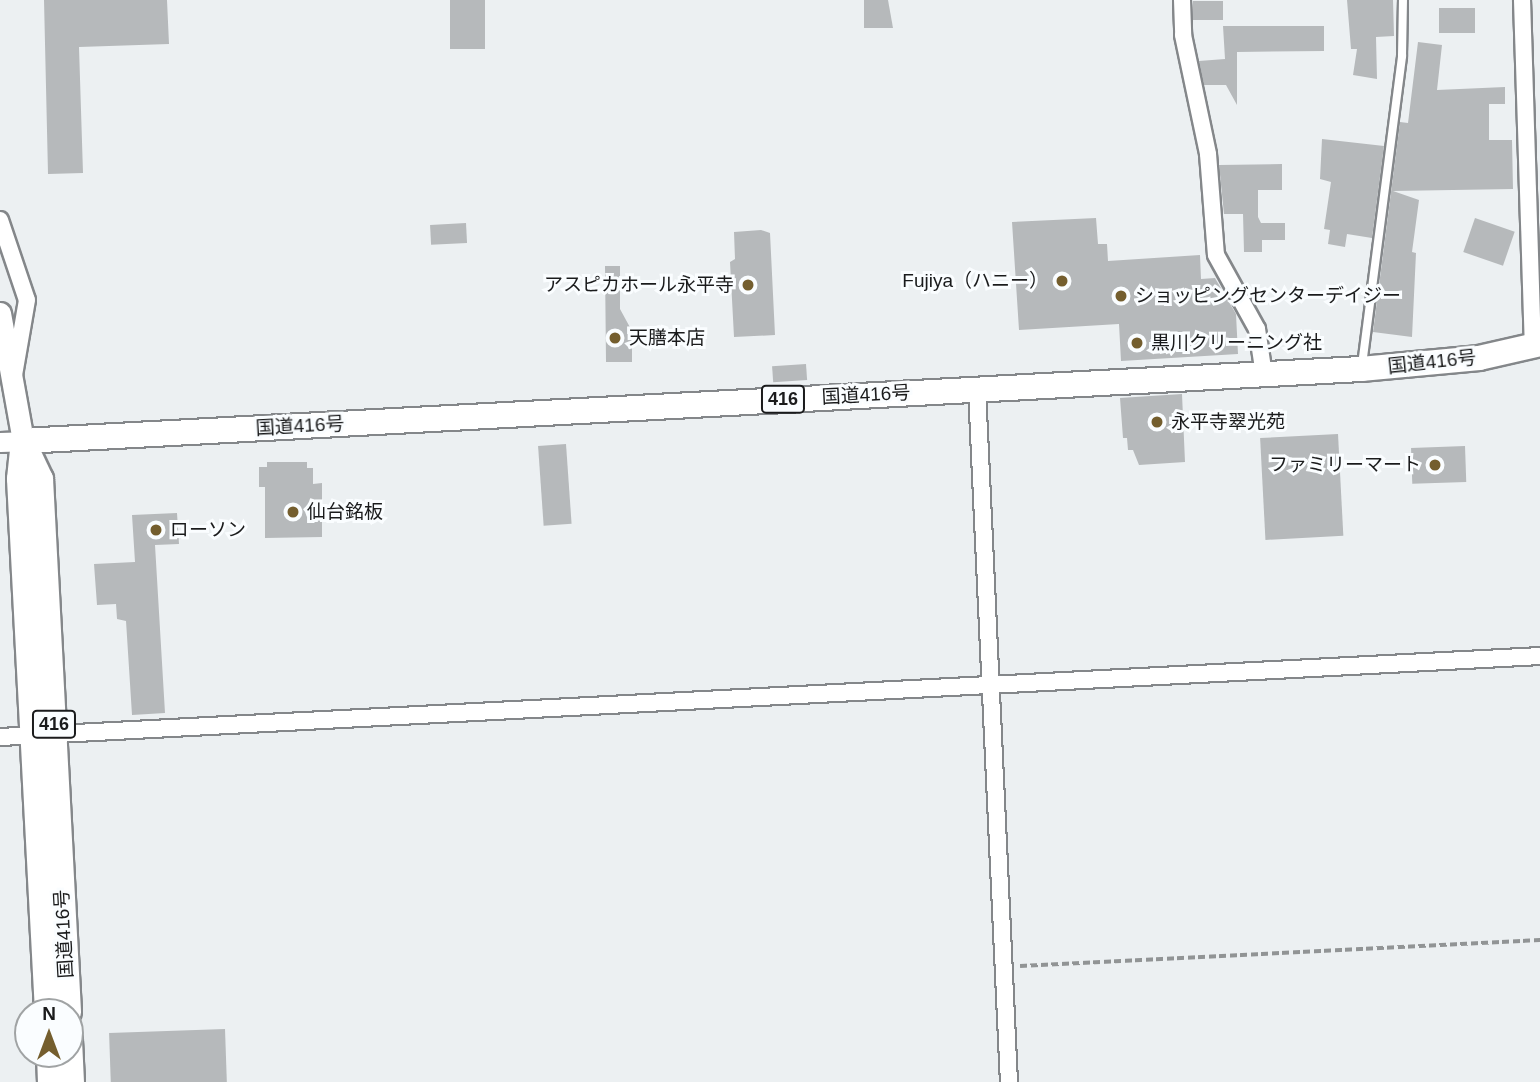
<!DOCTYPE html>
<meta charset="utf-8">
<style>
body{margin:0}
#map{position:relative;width:1540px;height:1082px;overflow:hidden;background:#ecf0f2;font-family:Arial,"Noto Sans JP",sans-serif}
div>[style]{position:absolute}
.building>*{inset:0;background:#b6b9bb;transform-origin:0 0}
.path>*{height:3.5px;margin-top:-1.75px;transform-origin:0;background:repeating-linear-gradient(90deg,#919495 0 7px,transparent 0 10.5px)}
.roads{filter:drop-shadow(2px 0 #84878a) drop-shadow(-2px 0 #84878a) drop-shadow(0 2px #84878a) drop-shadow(0 -2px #84878a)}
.service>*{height:8px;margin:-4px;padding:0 4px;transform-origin:4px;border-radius:4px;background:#fff}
.minor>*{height:16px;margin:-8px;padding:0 8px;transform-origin:8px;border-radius:8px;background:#fff}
.tertiary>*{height:19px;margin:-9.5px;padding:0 9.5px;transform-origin:9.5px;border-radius:9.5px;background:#fff}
.secondary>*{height:21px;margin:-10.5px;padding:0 10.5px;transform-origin:10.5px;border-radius:10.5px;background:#fff}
.trunk>*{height:24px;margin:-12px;padding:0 12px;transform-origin:12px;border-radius:12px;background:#fff}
.dots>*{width:19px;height:19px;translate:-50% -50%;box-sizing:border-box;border:4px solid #fafdff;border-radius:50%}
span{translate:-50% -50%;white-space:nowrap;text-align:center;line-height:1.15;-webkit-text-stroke:6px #fafdff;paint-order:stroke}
.shield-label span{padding:2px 5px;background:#fafdff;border:2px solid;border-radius:5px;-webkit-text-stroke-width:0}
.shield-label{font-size:18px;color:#1a1b1c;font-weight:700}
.poi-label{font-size:19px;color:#1a1b1c}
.right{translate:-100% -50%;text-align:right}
.left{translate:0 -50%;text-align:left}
.street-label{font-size:19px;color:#1a1b1c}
.north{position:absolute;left:14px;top:998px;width:70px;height:70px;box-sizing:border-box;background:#fafdff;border:2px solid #a0a3a4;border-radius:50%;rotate:0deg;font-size:19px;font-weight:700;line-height:28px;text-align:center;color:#1a1b1c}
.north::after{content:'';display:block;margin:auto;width:24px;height:32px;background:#745e2e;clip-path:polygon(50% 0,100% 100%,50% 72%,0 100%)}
</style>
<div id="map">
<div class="building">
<div style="clip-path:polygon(44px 0,167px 0,169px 44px,79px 47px,83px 173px,48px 174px)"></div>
<div style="left:450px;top:0;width:35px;height:49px"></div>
<div style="clip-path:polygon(864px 0,888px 0,893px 28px,864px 28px)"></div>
<div style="clip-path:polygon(1347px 0,1393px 0,1394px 36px,1376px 37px,1377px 79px,1353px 75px,1357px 49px,1351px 49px)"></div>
<div style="left:1223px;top:1px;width:19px;height:30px;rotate:90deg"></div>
<div style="left:1439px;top:8px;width:36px;height:25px"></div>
<div style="clip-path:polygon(1223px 26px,1324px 26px,1324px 51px,1237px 52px,1237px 105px,1226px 85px,1204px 85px,1199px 61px,1225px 59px)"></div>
<div style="clip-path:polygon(1418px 42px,1442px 45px,1437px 90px,1505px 87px,1505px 104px,1489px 104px,1489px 140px,1512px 140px,1513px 189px,1393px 191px,1419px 200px,1412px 252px,1416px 253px,1412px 337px,1373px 332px,1400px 122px,1408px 123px)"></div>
<div style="clip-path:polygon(1322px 139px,1384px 146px,1372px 238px,1347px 234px,1345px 247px,1328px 244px,1330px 230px,1324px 229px,1331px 182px,1320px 179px)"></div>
<div style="clip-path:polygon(1282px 164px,1282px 190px,1258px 190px,1258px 217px,1261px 223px,1285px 223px,1285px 240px,1262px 240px,1262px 252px,1244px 252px,1243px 214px,1224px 214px,1219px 165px)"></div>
<div style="clip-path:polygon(1096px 218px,1098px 244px,1107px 244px,1108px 261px,1200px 255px,1201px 279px,1215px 278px,1236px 314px,1238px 354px,1121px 361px,1119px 324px,1019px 330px,1012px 222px)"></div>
<div style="left:1475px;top:218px;width:42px;height:36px;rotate:19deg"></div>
<div style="left:466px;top:223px;width:20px;height:36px;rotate:87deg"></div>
<div style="clip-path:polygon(761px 230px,770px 233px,775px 335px,734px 337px,730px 262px,735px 259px,734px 232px)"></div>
<div style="clip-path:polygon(605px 266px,620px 266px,620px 309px,632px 331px,632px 362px,606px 362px)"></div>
<div style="left:806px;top:364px;width:16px;height:34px;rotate:86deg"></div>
<div style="clip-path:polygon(1182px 394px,1185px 462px,1139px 465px,1133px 450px,1128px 450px,1127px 438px,1123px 438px,1120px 398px)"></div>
<div style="left:1338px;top:434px;width:102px;height:78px;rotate:87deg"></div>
<div style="left:566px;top:444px;width:80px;height:28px;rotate:86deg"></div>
<div style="left:1465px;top:446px;width:36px;height:54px;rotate:88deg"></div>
<div style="clip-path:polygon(267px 462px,307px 462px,307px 468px,313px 468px,313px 484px,322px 483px,322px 537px,265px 538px,265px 487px,259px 487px,259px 467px,267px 467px)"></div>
<div style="clip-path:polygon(177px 513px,179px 544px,155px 545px,165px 713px,132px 715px,126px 621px,117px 619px,116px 604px,97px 605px,94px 564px,135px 562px,132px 515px)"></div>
<div style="left:225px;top:1029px;width:53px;height:116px;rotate:88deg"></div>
</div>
<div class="path">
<div style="left:1020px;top:966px;width:521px;rotate:-2.86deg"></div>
</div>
<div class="roads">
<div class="service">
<div style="left:1362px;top:365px;width:312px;rotate:-82.6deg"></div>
<div style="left:1402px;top:56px;width:56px;rotate:-89deg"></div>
</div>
<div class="minor">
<div style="left:1182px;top:0;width:35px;rotate:88deg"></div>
<div style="left:1183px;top:35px;width:122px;rotate:78.1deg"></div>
<div style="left:1208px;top:154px;width:101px;rotate:85.5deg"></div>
<div style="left:1216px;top:255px;width:85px;rotate:61deg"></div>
<div style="left:1257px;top:329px;width:47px;rotate:81.3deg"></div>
<div style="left:1522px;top:0;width:346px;rotate:88.2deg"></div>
<div style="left:0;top:220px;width:84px;rotate:71.4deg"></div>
<div style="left:27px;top:300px;width:76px;rotate:99.8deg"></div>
<div style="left:977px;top:389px;width:694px;rotate:87.36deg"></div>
<div style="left:0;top:737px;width:1542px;rotate:-3.01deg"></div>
</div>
<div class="tertiary">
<div style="left:0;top:442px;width:23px;rotate:-2deg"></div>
</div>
<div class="secondary">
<div style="left:0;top:313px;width:130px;rotate:79.8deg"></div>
</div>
<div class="trunk">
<div style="left:23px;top:441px;width:1340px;rotate:-3.08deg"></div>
<div style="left:1361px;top:369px;width:119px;rotate:-5.3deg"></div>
<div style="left:1479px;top:358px;width:63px;rotate:-12.9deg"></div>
<div style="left:23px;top:441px;width:42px;rotate:64.7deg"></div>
<div style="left:41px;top:479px;width:534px;rotate:86.99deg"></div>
<div style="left:23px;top:441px;width:38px;rotate:96deg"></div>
<div style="left:19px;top:479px;width:534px;rotate:86.99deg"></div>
<div style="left:70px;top:1040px;width:42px;rotate:87.3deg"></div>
<div style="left:49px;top:1054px;width:28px;rotate:88deg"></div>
</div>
</div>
<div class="dots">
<div style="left:1062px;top:281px;background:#745e2e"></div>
<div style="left:748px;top:285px;background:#745e2e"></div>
<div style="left:1121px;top:296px;background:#745e2e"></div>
<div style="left:615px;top:338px;background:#745e2e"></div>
<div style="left:1137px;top:343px;background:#745e2e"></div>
<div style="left:1157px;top:422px;background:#745e2e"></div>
<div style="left:1435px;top:465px;background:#745e2e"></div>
<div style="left:293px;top:512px;background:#745e2e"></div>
<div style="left:156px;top:530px;background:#745e2e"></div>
</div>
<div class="shield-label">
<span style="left:783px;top:399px">416</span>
<span style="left:54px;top:724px">416</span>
</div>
<div class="poi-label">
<span class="right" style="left:1048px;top:281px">Fujiya（ハニー）</span>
<span class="right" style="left:734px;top:285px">アスピカホール永平寺</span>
<span class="left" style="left:1135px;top:296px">ショッピングセンターデイジー</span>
<span class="left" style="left:629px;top:338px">天膳本店</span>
<span class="left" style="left:1151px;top:343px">黒川クリーニング社</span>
<span class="left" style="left:1171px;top:422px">永平寺翠光苑</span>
<span class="right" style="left:1421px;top:465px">ファミリーマート</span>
<span class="left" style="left:307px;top:512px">仙台銘板</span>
<span class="left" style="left:170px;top:530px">ローソン</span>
</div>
<div class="street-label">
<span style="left:1432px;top:362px;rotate:-6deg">国道416号</span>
<span style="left:866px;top:395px;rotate:-3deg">国道416号</span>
<span style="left:300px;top:426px;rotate:-3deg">国道416号</span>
<span style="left:64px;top:934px;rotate:-93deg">国道416号</span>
</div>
<div class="north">N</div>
</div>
